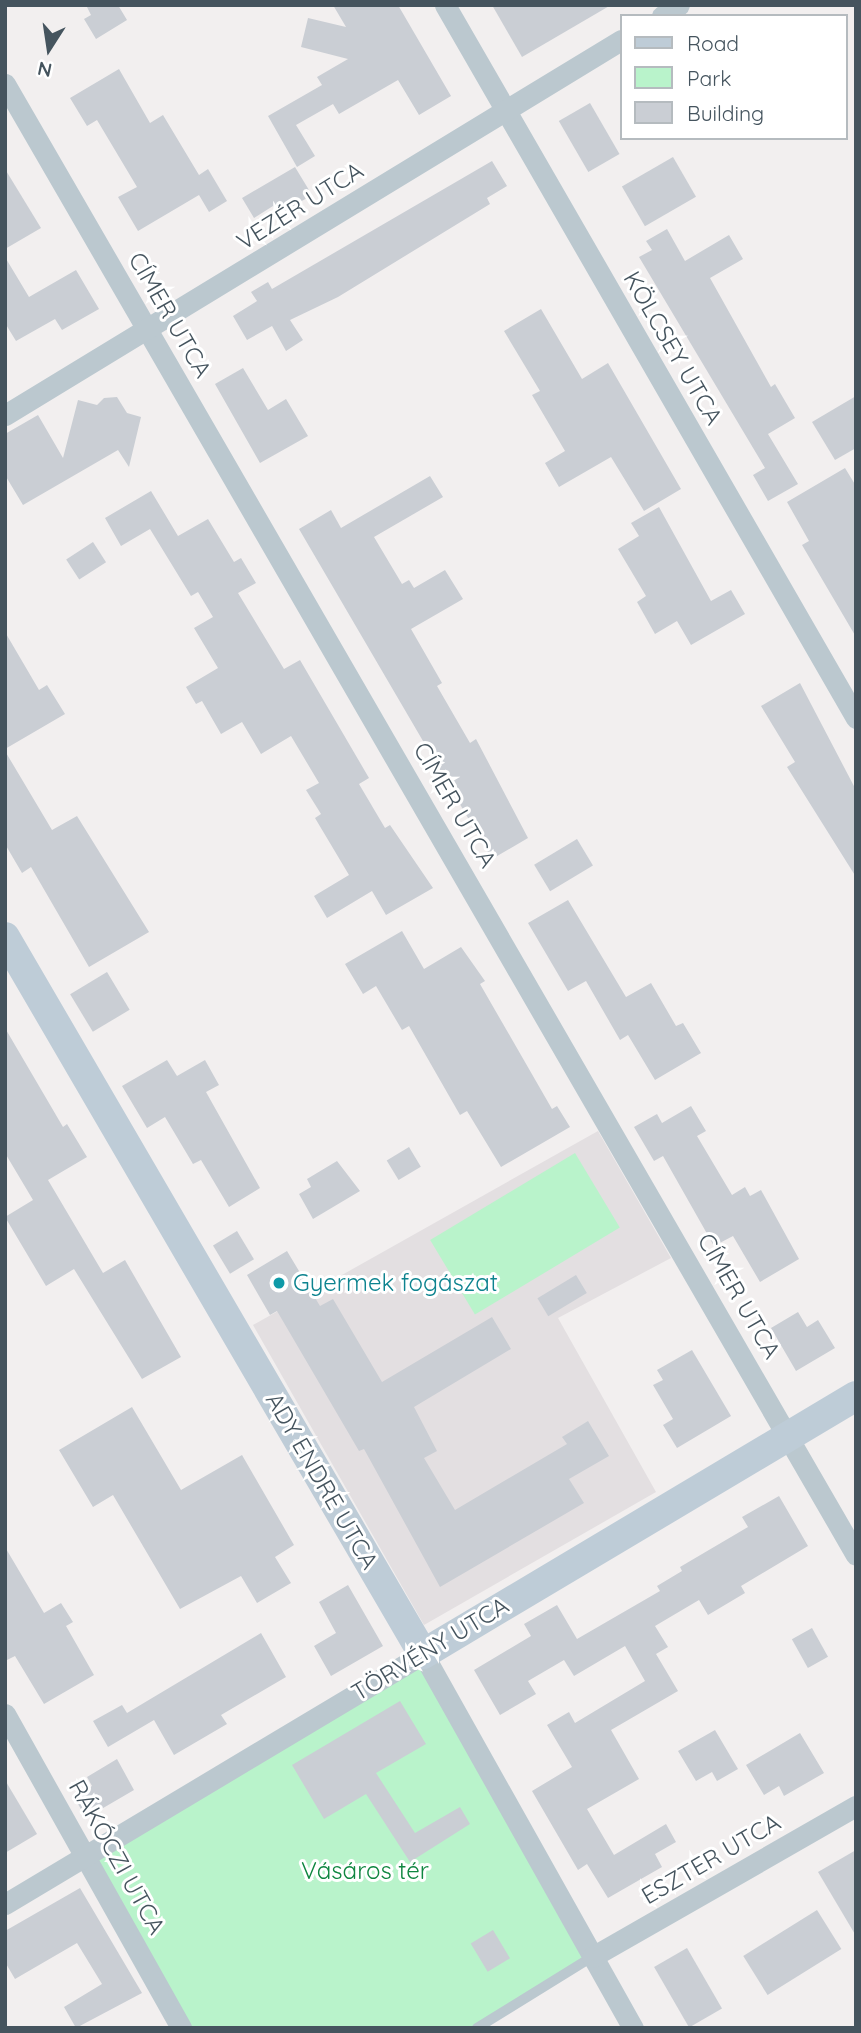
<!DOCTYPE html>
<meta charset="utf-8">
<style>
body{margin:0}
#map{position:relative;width:861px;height:2033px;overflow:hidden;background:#f2efef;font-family:Quicksand,sans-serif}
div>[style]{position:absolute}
.education>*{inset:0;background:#e3dfe1}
.green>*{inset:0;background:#b9f3cb;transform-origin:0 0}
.building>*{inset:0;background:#caced4;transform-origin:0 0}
.lane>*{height:10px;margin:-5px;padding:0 5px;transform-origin:5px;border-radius:5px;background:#bbc8cf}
.street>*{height:21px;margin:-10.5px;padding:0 10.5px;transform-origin:10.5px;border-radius:10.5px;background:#bbc8cf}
.secondary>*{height:30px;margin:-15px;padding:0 15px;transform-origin:15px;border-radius:15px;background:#beccd7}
.dots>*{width:19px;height:19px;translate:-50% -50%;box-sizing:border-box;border:4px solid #fff;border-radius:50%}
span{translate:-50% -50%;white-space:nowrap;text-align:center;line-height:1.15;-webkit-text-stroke:6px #fff;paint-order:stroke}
.street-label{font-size:24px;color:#45545e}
.culture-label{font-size:24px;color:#0d838f}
.left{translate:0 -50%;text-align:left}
.park-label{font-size:24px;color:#0f8640}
.frame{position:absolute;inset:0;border:7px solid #45545e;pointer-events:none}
.legend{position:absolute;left:620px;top:14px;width:228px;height:126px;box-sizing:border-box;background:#fff;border:2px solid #b5bbbf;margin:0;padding:9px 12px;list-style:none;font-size:21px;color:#45545e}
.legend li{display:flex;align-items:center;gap:14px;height:35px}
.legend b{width:35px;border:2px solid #b5bbbf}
.north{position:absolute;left:14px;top:14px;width:70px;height:70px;-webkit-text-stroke:5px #fff;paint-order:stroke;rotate:192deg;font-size:19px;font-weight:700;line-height:28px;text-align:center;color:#45545e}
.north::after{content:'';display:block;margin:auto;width:24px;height:32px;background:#45545e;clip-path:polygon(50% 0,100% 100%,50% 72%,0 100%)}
</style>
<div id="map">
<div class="education">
<div style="clip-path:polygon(598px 1131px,671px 1258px,558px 1318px,656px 1492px,424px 1625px,253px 1325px)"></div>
</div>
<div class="green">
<div style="left:575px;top:1153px;width:87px;height:169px;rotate:59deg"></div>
<div style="clip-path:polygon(423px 1654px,592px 1957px,477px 2028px,181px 2028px,88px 1856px)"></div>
</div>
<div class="building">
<div style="clip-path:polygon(86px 5px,118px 5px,127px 20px,96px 39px,84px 19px,91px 15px)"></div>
<div style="clip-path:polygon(333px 5px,398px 5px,451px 96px,419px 115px,398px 80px,339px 114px,333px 104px,296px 125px,315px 156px,297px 167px,268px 116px,322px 85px,317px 77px,348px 59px,301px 47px,308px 18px,346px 27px)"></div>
<div style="clip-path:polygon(492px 5px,611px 5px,522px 57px)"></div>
<div style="clip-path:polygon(119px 69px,150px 123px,163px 115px,199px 175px,208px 169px,227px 201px,209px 212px,199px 195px,138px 231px,118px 197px,137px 187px,97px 120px,87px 126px,70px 98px)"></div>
<div style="left:590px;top:103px;width:59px;height:36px;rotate:60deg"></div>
<div style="left:673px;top:157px;width:46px;height:59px;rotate:60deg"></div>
<div style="clip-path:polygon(492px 161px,507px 186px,487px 198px,490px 204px,338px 297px,290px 320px,303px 340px,286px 351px,272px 326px,247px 340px,233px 316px,257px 301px,251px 292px,268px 282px,272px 289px)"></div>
<div style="clip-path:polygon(295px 167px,312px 195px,278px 215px,273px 206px,254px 218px,242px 198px)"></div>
<div style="clip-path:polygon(5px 169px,41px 228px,5px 249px)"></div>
<div style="clip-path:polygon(667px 229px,685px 261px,729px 235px,743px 259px,710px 278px,771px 387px,775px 384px,795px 418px,768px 434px,798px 484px,768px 501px,753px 475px,765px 468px,639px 257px,652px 250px,646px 241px)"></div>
<div style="clip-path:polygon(5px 257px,29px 297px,76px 270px,99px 309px,62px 330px,55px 319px,16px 341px,5px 323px)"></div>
<div style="clip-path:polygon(541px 309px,582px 379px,608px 363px,681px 489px,644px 511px,611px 457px,559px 487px,545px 463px,565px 451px,532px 395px,540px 391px,504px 331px)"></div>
<div style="clip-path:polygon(243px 368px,268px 410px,286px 399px,308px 436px,260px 463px,215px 384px)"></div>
<div style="clip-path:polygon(856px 396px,856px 448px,835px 460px,812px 422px)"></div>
<div style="clip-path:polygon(117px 397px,127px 413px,141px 417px,129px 467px,118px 450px,23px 505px,5px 475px,5px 434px,38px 415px,63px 458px,78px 400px,97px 405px,104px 398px)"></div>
<div style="clip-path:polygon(845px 468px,856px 486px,856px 637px,802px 545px,809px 541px,787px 502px)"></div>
<div style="clip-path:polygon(430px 476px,443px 497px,374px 537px,402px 584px,409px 580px,414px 588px,445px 570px,463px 599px,411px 629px,442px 683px,437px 686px,470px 743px,476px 739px,528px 838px,492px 859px,299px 529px,331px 510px,341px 528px)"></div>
<div style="clip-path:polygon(151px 491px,178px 536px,208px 519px,234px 562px,241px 558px,256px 583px,238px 593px,284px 669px,300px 660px,369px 778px,359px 784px,385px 828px,390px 825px,433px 888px,386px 915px,372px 891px,327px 918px,314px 896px,349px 875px,315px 818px,321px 814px,306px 790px,319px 783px,291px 736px,261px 754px,242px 722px,221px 734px,202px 701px,196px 704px,186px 687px,218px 668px,194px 628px,213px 617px,198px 592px,191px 596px,150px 529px,121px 546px,105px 518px)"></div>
<div style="clip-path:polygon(659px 507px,711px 601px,731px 590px,745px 614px,691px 645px,677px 621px,655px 634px,637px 602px,646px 596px,618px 549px,639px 536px,631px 523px)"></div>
<div style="left:93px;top:542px;width:24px;height:32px;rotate:57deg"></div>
<div style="clip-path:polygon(5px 632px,39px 690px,47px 685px,65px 714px,5px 749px)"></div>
<div style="clip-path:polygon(800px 683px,856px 790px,856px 877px,787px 767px,795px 762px,761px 706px)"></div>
<div style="clip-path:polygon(5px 751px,52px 830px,77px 816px,149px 932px,89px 967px,31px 867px,22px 873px,5px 844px)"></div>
<div style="left:577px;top:839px;width:31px;height:50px;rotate:59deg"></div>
<div style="clip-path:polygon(568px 900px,626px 997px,651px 983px,676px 1026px,683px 1023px,701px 1053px,655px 1080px,628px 1035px,620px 1040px,586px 981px,568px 991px,528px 923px)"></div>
<div style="clip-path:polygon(402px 931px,424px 969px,461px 947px,485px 981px,480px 984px,552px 1109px,557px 1106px,570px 1127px,501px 1167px,467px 1111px,460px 1115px,409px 1026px,402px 1030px,376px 986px,363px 994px,345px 964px)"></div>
<div style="left:107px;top:972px;width:44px;height:43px;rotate:59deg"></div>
<div style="clip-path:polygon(5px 1028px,63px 1127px,67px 1124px,87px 1157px,48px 1180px,103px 1273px,125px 1260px,181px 1357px,142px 1379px,74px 1269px,46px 1286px,5px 1217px,33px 1200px,5px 1153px)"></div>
<div style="clip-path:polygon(167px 1060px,177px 1076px,205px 1060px,219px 1085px,206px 1092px,260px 1188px,229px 1207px,201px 1160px,193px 1164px,165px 1117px,147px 1128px,122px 1086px)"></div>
<div style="clip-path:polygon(691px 1106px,706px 1131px,697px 1136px,732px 1195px,745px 1187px,750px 1196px,761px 1190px,799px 1259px,760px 1282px,733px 1236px,714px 1246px,663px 1156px,654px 1161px,634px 1127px,657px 1114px,662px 1123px)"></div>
<div style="left:409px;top:1147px;width:23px;height:26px;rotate:59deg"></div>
<div style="clip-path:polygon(337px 1161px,360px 1191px,313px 1219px,299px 1194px,311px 1187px,307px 1179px)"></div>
<div style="left:237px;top:1231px;width:33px;height:28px;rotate:59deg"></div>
<div style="clip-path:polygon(287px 1251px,320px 1306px,333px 1299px,382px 1382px,492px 1317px,511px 1349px,414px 1407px,437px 1451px,424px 1458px,455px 1510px,567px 1444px,562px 1437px,588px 1421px,609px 1456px,569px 1479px,584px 1503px,440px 1587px,364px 1449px,359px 1451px,277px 1311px,270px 1315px,247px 1275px)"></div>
<div style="left:576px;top:1275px;width:21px;height:45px;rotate:59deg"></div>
<div style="clip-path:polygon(798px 1312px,807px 1327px,818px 1320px,835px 1348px,796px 1371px,771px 1328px)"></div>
<div style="clip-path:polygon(692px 1350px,731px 1416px,677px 1448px,663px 1425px,673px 1419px,653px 1385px,663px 1380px,657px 1370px)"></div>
<div style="clip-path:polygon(132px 1407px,181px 1490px,242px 1455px,294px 1545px,275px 1557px,291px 1583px,257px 1603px,241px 1576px,180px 1609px,113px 1495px,93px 1507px,59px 1450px)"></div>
<div style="clip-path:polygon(779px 1496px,808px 1546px,741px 1586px,745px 1593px,708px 1615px,699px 1600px,655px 1626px,668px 1647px,656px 1654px,678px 1691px,611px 1730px,639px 1779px,587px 1809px,614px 1855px,666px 1824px,676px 1842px,655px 1854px,662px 1867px,608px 1898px,587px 1864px,578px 1870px,532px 1791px,572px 1767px,547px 1725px,569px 1712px,575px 1723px,645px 1681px,625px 1646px,574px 1676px,564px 1660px,528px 1681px,536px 1694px,500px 1715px,474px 1670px,531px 1636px,524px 1624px,557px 1605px,577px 1639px,660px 1591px,657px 1586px,682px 1571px,680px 1567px,748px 1527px,742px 1517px)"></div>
<div style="clip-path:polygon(5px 1547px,44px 1613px,61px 1603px,73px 1622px,66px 1626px,94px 1675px,44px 1704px,15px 1656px,5px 1661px)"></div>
<div style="clip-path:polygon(348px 1585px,383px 1646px,331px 1676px,314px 1646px,336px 1633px,319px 1602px)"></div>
<div style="left:812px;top:1628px;width:33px;height:23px;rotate:61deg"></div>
<div style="clip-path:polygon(261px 1633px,286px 1677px,221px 1715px,227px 1724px,174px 1755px,154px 1720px,108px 1747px,93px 1721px,122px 1705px,127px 1713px)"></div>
<div style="clip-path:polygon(400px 1701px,426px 1744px,376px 1773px,415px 1833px,460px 1807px,470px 1824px,410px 1862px,366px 1794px,324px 1819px,292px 1765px)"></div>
<div style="clip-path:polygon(715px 1730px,738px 1769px,717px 1781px,712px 1772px,696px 1781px,678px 1751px)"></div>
<div style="clip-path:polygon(800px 1733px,824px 1773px,784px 1796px,779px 1786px,764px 1795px,746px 1765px)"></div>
<div style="clip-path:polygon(117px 1759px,134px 1790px,86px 1818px,74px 1797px,92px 1786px,87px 1777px)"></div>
<div style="clip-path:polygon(5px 1780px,37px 1834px,5px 1853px)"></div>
<div style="clip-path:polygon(856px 1850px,856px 1936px,818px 1872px)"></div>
<div style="clip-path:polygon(80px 1888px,142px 1993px,76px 2028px,64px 2007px,102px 1984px,77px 1943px,15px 1979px,5px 1962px,5px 1931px)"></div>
<div style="left:817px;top:1910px;width:46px;height:87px;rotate:58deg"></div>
<div style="left:493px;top:1930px;width:33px;height:26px;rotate:59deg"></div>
<div style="left:687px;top:1948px;width:70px;height:38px;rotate:60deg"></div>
</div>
<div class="lane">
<div style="left:477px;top:2028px;width:135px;rotate:-31.7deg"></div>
</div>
<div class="street">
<div style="left:445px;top:5px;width:823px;rotate:60.04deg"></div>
<div style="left:662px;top:16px;width:20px;rotate:-33deg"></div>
<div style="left:5px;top:84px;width:1699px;rotate:59.95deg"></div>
<div style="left:5px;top:415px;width:721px;rotate:-31.33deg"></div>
<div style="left:5px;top:1714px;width:360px;rotate:60.7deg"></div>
<div style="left:5px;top:1904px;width:487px;rotate:-30.9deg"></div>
<div style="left:423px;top:1654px;width:429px;rotate:60.7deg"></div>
<div style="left:592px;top:1957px;width:304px;rotate:-29.8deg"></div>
</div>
<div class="secondary">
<div style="left:5px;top:937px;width:830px;rotate:59.76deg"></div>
<div style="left:423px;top:1654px;width:504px;rotate:-30.79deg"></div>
</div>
<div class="dots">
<div style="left:279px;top:1283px;background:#0f9aa8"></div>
</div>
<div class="street-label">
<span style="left:300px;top:206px;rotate:-32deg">VEZÉR UTCA</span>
<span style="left:170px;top:315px;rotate:60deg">CÍMER UTCA</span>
<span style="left:673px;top:348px;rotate:60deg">KÖLCSEY UTCA</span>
<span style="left:455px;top:805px;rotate:60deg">CÍMER UTCA</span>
<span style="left:739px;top:1296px;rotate:60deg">CÍMER UTCA</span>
<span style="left:322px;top:1481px;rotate:60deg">ADY ENDRE UTCA</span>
<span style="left:430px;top:1649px;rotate:-31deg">TÖRVÉNY UTCA</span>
<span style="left:117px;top:1857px;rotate:61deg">RÁKÓCZI UTCA</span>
<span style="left:711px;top:1859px;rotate:-30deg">ESZTER UTCA</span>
</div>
<div class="culture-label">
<span class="left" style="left:293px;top:1283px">Gyermek fogászat</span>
</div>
<div class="park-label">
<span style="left:365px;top:1871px">Vásáros tér</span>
</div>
<div class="frame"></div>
<ul class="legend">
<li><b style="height:9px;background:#beccd7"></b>Road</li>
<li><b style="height:19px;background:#b9f3cb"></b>Park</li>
<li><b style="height:19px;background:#caced4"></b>Building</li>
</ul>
<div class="north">N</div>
</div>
